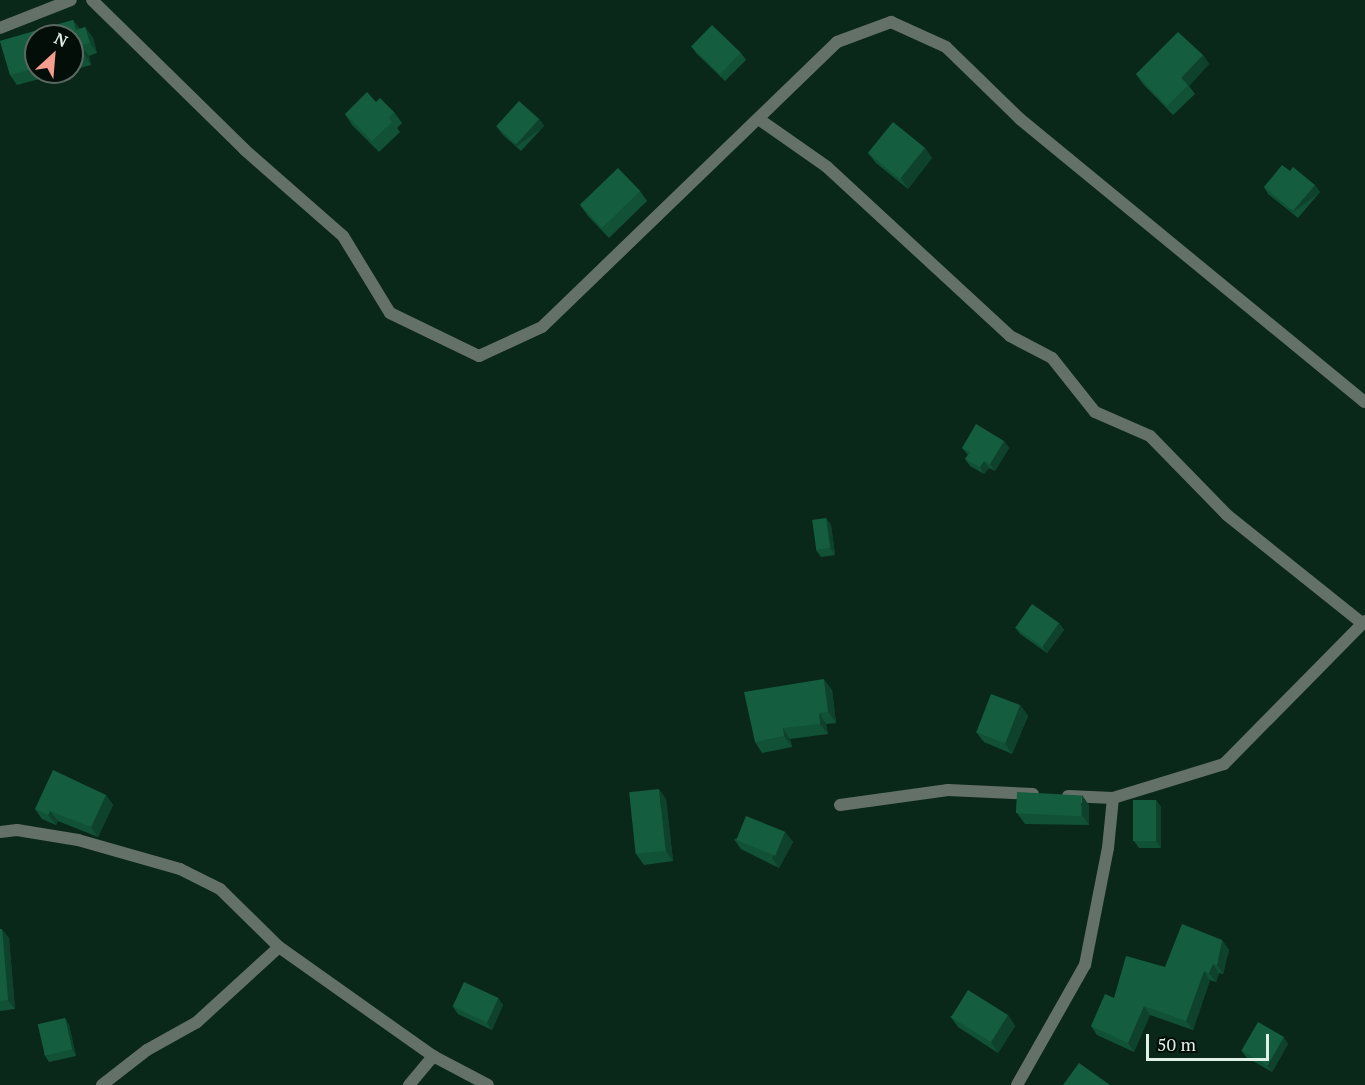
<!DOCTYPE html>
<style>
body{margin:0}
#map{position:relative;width:1365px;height:1085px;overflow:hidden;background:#0a281a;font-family:"PT Serif",serif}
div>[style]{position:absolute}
.street>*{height:12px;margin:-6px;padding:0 6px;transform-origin:6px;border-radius:6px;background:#647169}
.wall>*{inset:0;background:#115136}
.shaded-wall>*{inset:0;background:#0e422c;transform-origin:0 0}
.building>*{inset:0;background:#145e3f;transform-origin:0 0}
span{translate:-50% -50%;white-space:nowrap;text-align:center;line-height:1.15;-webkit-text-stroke:5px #030e08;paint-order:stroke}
.north{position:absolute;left:24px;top:24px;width:60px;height:60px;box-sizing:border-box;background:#030e08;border:2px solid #5b6861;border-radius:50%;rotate:26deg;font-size:16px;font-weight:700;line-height:24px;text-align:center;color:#dff0e7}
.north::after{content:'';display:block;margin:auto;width:21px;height:27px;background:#f59d8f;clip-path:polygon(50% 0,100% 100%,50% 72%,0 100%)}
.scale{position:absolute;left:1146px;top:1034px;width:123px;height:27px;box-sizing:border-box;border:3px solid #dff0e7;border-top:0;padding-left:8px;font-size:18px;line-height:21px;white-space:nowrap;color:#dff0e7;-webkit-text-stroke:4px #030e08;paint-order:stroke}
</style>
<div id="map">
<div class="street">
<div style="left:92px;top:0;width:214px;rotate:44.4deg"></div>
<div style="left:245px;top:150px;width:130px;rotate:41.3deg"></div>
<div style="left:343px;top:236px;width:90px;rotate:58.6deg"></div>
<div style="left:390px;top:313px;width:99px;rotate:25.8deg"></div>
<div style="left:479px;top:356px;width:69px;rotate:-24.7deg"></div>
<div style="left:542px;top:327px;width:410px;rotate:-44deg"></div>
<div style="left:837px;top:42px;width:58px;rotate:-20.3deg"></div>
<div style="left:891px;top:22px;width:60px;rotate:24.4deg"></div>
<div style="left:946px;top:47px;width:103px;rotate:44.2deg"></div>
<div style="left:1020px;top:119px;width:446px;rotate:39.4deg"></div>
<div style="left:0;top:28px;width:76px;rotate:-21.5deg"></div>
<div style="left:760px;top:120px;width:82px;rotate:35deg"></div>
<div style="left:827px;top:167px;width:249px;rotate:42.7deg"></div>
<div style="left:1010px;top:336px;width:47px;rotate:27.6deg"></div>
<div style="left:1052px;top:358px;width:69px;rotate:51.5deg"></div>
<div style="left:1095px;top:412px;width:60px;rotate:23.6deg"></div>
<div style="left:1150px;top:436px;width:110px;rotate:45.7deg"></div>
<div style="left:1227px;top:515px;width:173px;rotate:38.7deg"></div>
<div style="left:1068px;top:796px;width:45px;rotate:2.5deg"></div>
<div style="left:840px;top:805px;width:109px;rotate:-7.9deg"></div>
<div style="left:948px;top:790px;width:85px;rotate:2.7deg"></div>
<div style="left:0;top:832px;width:17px;rotate:-7deg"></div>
<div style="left:17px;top:830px;width:62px;rotate:9.3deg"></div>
<div style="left:78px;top:840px;width:106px;rotate:15.9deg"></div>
<div style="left:180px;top:869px;width:45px;rotate:26.6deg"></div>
<div style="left:220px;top:889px;width:83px;rotate:44.5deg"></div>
<div style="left:279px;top:947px;width:189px;rotate:35.3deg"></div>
<div style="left:433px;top:1056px;width:62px;rotate:27.8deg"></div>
<div style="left:102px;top:1085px;width:57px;rotate:-37.9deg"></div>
<div style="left:147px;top:1050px;width:57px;rotate:-29.2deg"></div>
<div style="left:197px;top:1022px;width:111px;rotate:-42.4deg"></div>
<div style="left:409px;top:1085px;width:38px;rotate:-50deg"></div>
<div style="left:1017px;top:1085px;width:138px;rotate:-60.5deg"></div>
<div style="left:1085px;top:965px;width:119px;rotate:-78.9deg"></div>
<div style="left:1108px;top:848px;width:50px;rotate:-84.3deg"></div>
<div style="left:1113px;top:798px;width:116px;rotate:-17deg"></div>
<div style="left:1224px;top:764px;width:201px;rotate:-45.4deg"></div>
</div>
<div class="wall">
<div style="clip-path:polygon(73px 20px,80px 29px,85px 27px,93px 38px,97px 53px,89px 56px,91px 65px,72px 70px,72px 36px,36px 36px,36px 72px,65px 72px,17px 85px,10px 75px,0 41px)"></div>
<div style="clip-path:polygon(691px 46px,741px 53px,746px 60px,725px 81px,696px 53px)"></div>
<div style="clip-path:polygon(1203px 55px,1209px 64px,1189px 86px,1195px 94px,1173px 115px,1143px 84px,1136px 74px)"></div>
<div style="clip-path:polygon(376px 102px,394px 112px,402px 123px,397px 128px,400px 132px,379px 152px,352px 125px,345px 114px)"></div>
<div style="clip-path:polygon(539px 119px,544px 126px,521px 151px,502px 134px,497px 127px)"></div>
<div style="clip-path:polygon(925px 148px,932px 158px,908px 189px,876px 163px,868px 153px)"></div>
<div style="clip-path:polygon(1290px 171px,1320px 192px,1298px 218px,1268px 194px,1264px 187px)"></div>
<div style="clip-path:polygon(640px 191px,647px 201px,609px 238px,588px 216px,580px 205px)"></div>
<div style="clip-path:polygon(1004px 441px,1009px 448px,995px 471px,989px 468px,984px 474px,970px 466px,965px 459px,968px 455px,962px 448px)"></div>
<div style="clip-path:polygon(826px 518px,831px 525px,835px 555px,821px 557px,816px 550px)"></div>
<div style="clip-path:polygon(1059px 623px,1064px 630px,1047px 653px,1020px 634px,1015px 627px)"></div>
<div style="clip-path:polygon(832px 690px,836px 723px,826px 724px,828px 734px,790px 739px,792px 747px,762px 753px,755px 742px)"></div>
<div style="clip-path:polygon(1020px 705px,1028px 716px,1012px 754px,984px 742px,976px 732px)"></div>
<div style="clip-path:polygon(106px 795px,113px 805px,98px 837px,58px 821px,56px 825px,42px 819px,35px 809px)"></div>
<div style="clip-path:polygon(666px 799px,673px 861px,644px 865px,636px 854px)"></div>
<div style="clip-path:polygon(1156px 800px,1161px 807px,1161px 848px,1139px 848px,1134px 841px)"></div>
<div style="clip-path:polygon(1089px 805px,1089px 825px,1025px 824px,1017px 813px)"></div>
<div style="clip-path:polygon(785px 832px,793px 842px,779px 868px,741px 849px,734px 839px)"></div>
<div style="clip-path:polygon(0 929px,9px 938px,15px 1009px,0 1011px)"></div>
<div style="clip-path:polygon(1222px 940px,1229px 950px,1223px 974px,1219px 973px,1216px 982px,1210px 980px,1193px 1030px,1150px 1015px,1134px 1052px,1097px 1035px,1091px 1026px,1114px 998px)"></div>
<div style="clip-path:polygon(498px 998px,503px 1005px,492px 1030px,458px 1014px,453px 1007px)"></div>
<div style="clip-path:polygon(1008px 1015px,1015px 1026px,998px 1053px,958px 1027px,950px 1016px)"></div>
<div style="clip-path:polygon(65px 1018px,69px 1025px,76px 1056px,49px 1062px,44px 1054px)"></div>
<div style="clip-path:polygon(1288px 1044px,1272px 1072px,1246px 1057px,1241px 1050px)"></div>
</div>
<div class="shaded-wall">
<div style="clip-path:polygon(73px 20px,81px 31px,76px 30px)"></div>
<div style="clip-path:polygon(85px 27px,93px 38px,97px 53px,90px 43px)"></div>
<div style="clip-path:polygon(81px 45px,89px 56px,91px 65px,84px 54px)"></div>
<div style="clip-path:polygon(1203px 55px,1209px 64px,1189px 86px,1181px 78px)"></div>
<div style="left:539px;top:119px;width:9px;height:34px;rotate:54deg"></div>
<div style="clip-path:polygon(925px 148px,932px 158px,908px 189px,901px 178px)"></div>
<div style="left:1315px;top:185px;width:9px;height:34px;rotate:54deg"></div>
<div style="clip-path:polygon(1004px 441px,1009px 448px,995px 471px,990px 464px)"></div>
<div style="clip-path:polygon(984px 461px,989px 468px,984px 474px,980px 467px)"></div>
<div style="clip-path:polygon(826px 518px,831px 525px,835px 555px,830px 548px)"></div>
<div style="clip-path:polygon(1059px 623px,1064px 630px,1047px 653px,1042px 646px)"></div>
<div style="clip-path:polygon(824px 679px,832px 690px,836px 723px,828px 712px)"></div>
<div style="clip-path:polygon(1020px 705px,1028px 716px,1012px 754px,1005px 743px)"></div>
<div style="clip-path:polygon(819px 713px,826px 724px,828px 734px,820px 724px)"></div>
<div style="clip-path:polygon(783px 728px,790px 739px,792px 747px,784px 736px)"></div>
<div style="clip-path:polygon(659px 789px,666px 799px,673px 861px,666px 851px)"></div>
<div style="clip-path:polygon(106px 795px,113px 805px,98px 837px,91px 827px)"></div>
<div style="clip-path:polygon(1082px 795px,1089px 805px,1089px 825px,1082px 815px)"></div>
<div style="clip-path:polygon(1156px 800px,1161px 807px,1161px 848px,1156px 841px)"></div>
<div style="clip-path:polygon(50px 811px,58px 821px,56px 825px,48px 815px)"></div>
<div style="clip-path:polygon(785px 832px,793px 842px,779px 868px,772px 858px)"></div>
<div style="clip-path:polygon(2px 929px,9px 938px,15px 1009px,8px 1000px)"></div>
<div style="clip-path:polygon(1222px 940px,1229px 950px,1223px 974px,1217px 965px)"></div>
<div style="clip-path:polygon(1213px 964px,1219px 973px,1216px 982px,1209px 973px)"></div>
<div style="clip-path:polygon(1204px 971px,1210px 980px,1193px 1030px,1186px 1021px)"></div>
<div style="clip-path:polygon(498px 998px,503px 1005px,492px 1030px,487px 1023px)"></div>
<div style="clip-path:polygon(1144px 1006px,1150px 1015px,1134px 1052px,1128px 1043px)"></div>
<div style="clip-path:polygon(1008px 1015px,1015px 1026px,998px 1053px,991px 1042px)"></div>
<div style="clip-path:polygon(65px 1018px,69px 1025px,76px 1056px,72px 1049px)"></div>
<div style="clip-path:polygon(1284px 1037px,1288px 1044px,1272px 1072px,1267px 1065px)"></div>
</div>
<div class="building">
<div style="clip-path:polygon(73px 20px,76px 30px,85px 27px,90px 43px,81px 45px,84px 54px,72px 57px,72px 36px,36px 36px,36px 68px,10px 75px,0 41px)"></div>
<div style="left:712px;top:25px;width:40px;height:30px;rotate:44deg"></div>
<div style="clip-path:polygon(1178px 32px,1203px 55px,1181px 78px,1188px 85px,1167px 106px,1136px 74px)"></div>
<div style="clip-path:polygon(367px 92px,376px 102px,380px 98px,394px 112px,389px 118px,392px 122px,372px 141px,345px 114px)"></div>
<div style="left:519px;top:101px;width:27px;height:34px;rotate:42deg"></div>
<div style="left:893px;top:122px;width:41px;height:40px;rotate:39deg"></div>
<div style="clip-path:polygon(1282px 165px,1290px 171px,1293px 167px,1315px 185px,1293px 211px,1264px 187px)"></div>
<div style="left:618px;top:168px;width:32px;height:53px;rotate:46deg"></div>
<div style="clip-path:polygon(976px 424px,1004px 441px,990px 464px,984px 461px,980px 467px,965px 459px,970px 452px,962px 448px)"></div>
<div style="left:826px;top:518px;width:30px;height:14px;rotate:82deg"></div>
<div style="left:1032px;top:604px;width:33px;height:29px;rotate:35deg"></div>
<div style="clip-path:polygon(824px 679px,828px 712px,819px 713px,820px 724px,783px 728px,784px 736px,755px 742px,744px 692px)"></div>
<div style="left:991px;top:694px;width:31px;height:41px;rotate:21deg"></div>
<div style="clip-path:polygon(53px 770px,106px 795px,91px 827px,50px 811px,48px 815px,35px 809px)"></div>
<div style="left:659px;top:789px;width:62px;height:30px;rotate:84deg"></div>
<div style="left:1017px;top:792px;width:65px;height:21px;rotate:3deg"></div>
<div style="left:1133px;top:800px;width:23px;height:41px"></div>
<div style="left:746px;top:816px;width:42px;height:26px;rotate:22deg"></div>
<div style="clip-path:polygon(1182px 924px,1222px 940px,1217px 965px,1213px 964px,1209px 973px,1204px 971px,1186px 1021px,1144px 1006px,1128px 1043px,1091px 1026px,1105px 994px,1114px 998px,1126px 956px,1165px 967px)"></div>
<div style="clip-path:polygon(0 929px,2px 929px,8px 1000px,0 1001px)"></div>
<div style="left:464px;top:982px;width:38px;height:27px;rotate:25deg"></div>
<div style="left:968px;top:990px;width:47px;height:32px;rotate:32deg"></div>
<div style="left:65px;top:1018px;width:32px;height:28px;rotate:77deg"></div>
<div style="left:1258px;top:1022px;width:30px;height:33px;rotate:30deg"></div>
<div style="clip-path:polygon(1079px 1063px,1110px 1085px,1063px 1085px)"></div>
</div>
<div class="north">N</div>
<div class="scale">50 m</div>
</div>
